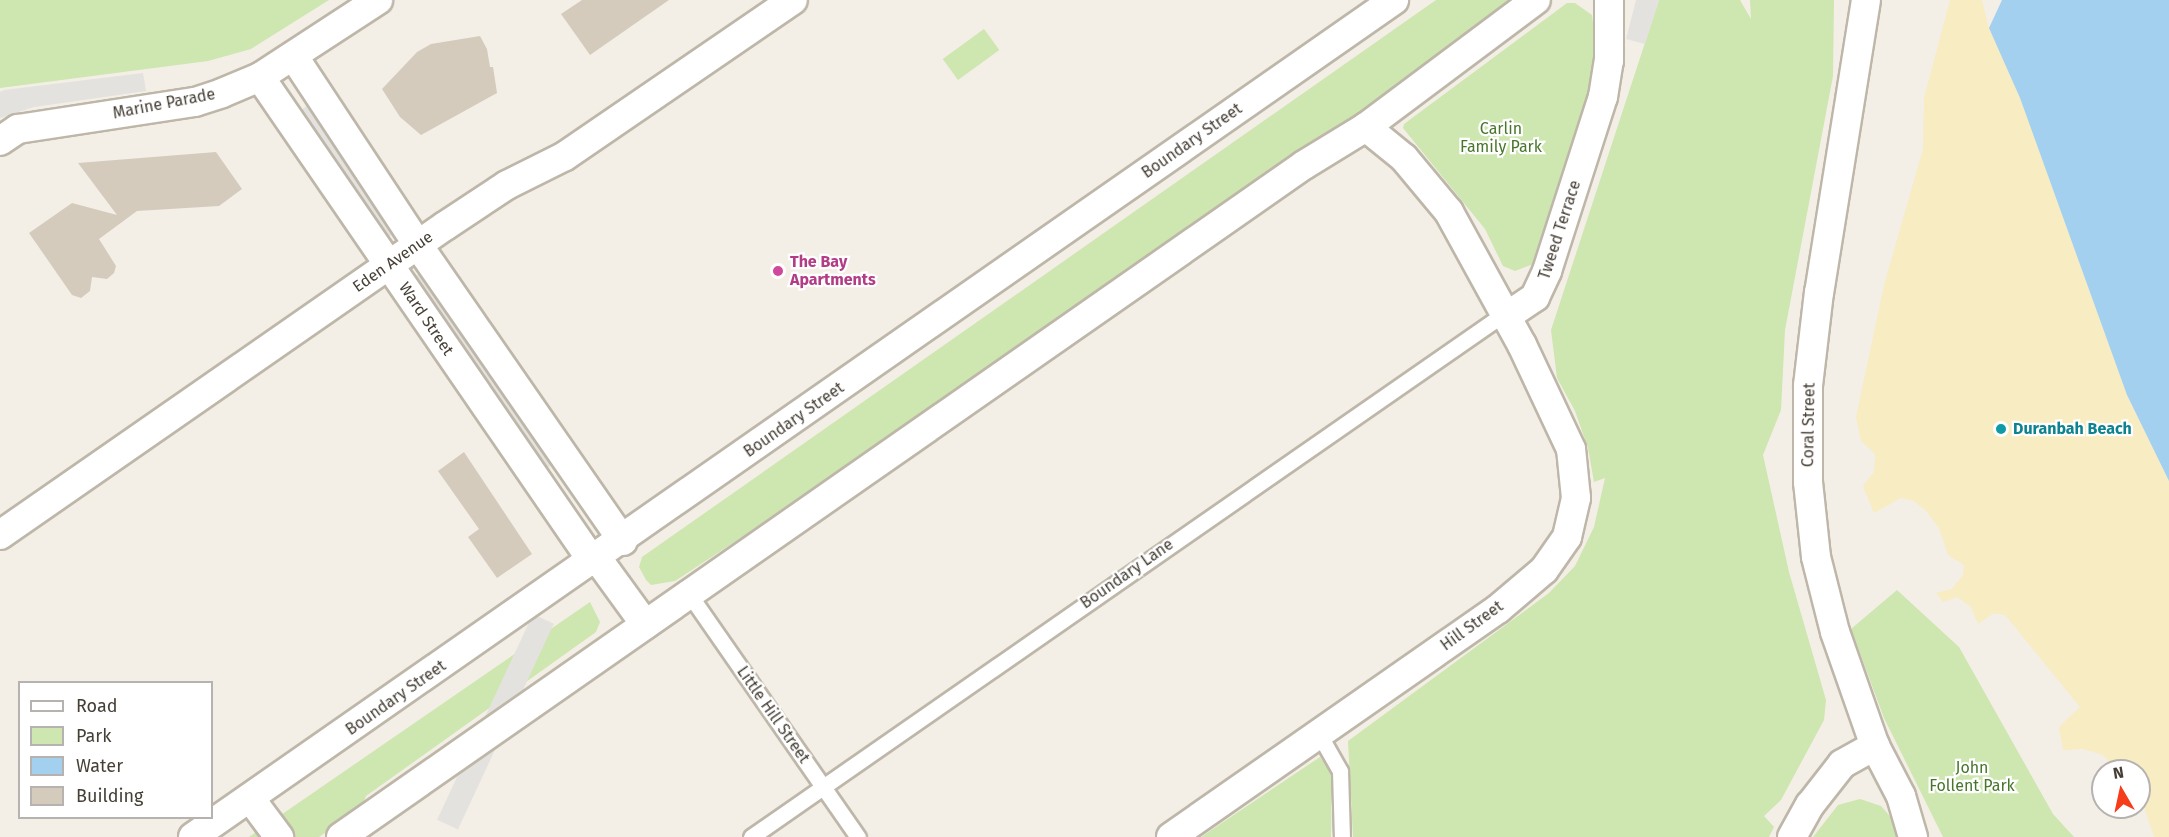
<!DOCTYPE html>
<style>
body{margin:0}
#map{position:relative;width:2169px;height:837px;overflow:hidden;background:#f3efe6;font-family:"Fira Sans",sans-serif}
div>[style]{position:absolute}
.green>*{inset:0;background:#cee6af;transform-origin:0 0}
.sand>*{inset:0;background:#f7ecc2}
.parking>*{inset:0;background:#e4e2de;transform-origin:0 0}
.water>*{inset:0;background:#a3d0ef}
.building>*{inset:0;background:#d4cbbc}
.roads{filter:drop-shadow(2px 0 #beb7a9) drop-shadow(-2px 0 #beb7a9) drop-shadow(0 2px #beb7a9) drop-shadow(0 -2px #beb7a9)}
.service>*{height:15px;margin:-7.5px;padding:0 7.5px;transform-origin:7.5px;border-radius:7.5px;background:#fff}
.minor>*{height:28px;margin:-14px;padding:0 14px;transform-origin:14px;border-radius:14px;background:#fff}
.dots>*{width:16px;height:16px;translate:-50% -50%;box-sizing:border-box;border:3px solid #fff;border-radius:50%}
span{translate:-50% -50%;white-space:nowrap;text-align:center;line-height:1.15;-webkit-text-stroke:4.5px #fff;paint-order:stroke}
.street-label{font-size:16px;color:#453f36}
.park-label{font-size:16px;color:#47762a}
.hotel-label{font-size:16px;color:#b23c85;font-weight:700}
.left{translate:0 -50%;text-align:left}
.culture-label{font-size:16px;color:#0d838f;font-weight:700}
.legend{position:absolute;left:18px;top:681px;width:195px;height:138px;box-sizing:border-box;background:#fff;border:2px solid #b5b2af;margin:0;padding:8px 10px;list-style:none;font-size:18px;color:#453f36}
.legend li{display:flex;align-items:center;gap:12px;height:30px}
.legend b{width:30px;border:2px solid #b5b2af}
.north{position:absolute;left:2091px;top:759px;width:60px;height:60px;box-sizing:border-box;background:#fff;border:2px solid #b5b2af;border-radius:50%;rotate:351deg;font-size:16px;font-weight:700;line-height:24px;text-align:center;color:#453f36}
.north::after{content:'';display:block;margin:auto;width:21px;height:27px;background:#f63c1a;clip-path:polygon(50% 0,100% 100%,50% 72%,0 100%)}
</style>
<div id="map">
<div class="green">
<div style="clip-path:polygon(0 0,329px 0,251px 49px,208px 61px,0 88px)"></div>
<div style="clip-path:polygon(1436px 0,1519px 0,1377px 103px,1295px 153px,739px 539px,675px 581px,651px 585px,646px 580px,639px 567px,642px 557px)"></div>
<div style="clip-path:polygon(1659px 0,1740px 0,1751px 19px,1750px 0,1834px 0,1833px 76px,1785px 330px,1781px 410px,1763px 455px,1789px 572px,1826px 700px,1824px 720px,1781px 800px,1764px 816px,1774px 827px,1769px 837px,1353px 837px,1348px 741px,1549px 593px,1575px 566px,1594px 527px,1605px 478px,1594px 482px,1588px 448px,1575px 411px,1557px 378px,1551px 330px)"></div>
<div style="clip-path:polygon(1567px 3px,1575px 3px,1592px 15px,1597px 54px,1591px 84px,1536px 263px,1515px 271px,1503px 266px,1485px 229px,1403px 128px,1404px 124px)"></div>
<div style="left:984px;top:29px;width:26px;height:51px;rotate:54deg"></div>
<div style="clip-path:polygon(1897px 590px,1959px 647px,2053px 814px,2074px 837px,1943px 837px,1884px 718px,1851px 629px)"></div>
<div style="clip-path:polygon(590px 602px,600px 622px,596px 632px,366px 796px,362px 807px,319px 837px,249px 837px)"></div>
<div style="clip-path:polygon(1320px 757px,1332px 774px,1331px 837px,1201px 837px)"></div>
<div style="clip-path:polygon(1860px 799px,1881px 806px,1894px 821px,1900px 837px,1813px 837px,1838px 805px)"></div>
</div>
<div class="sand">
<div style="clip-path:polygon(1950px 0,1982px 0,1989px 28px,2020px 98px,2127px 395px,2169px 481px,2169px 837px,2154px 837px,2139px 792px,2139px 771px,2118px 771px,2103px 755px,2083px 749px,2063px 750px,2059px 727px,2080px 707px,2005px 615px,1994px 613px,1978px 624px,1971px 607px,1957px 597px,1943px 602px,1936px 593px,1952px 589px,1963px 575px,1964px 565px,1948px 555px,1939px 528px,1926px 511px,1914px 501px,1901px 498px,1874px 513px,1863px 486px,1874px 472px,1875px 454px,1861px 441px,1856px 417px,1884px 285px,1923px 149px,1924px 98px)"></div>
</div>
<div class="parking">
<div style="clip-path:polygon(1636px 0,1659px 0,1645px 44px,1626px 39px)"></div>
<div style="clip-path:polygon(143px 73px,146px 91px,34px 107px,0 118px,0 92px,4px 90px)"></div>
<div style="left:311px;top:103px;width:154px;height:19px;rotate:55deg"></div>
<div style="left:427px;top:268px;width:233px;height:20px;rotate:55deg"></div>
<div style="left:533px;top:614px;width:23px;height:227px;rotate:25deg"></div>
</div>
<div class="water">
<div style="clip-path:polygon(2002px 0,2169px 0,2169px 481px,2127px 395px,2020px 98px,1989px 28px)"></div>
</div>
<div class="building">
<div style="clip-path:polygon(582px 0,669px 0,590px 55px,561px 14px)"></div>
<div style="clip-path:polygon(480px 36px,487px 49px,490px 67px,493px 67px,497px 93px,421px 135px,400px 117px,382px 89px,417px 52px,431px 44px)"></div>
<div style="clip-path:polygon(216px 152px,242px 189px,219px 206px,137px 211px,99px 239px,116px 266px,114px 273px,107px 279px,92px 277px,90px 291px,81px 298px,72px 295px,29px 233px,72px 203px,117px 215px,78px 163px)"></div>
<div style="clip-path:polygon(464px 452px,532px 554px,497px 578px,468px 537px,479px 529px,438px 471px)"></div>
</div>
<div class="roads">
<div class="service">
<div style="left:689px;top:594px;width:296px;rotate:55.2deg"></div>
<div style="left:1319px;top:734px;width:43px;rotate:60.4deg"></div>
<div style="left:1340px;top:771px;width:66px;rotate:88.3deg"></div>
<div style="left:751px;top:837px;width:918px;rotate:-34.8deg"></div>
</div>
<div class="minor">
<div style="left:1866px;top:0;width:296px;rotate:99.1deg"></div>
<div style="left:1819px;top:292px;width:95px;rotate:96.7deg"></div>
<div style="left:1808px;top:386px;width:96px;rotate:90deg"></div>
<div style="left:1808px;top:482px;width:75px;rotate:83.9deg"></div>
<div style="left:1816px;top:557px;width:77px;rotate:75.8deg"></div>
<div style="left:1835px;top:632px;width:121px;rotate:70.7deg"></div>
<div style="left:1875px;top:746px;width:56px;rotate:62.5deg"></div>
<div style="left:1901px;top:796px;width:43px;rotate:73.7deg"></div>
<div style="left:294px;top:57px;width:225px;rotate:56.6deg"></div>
<div style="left:418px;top:245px;width:360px;rotate:55.3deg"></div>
<div style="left:260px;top:77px;width:588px;rotate:55.53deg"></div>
<div style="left:0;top:141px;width:22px;rotate:-34deg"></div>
<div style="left:18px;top:129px;width:179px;rotate:-8.7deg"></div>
<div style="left:195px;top:102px;width:28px;rotate:-18deg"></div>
<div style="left:222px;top:93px;width:41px;rotate:-22.8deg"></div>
<div style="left:260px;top:77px;width:141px;rotate:-33.1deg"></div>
<div style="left:1507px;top:316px;width:34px;rotate:-34deg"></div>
<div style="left:1535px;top:297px;width:29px;rotate:-65deg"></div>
<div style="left:1547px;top:271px;width:183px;rotate:-72.2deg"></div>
<div style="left:1603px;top:97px;width:36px;rotate:-81deg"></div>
<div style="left:1609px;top:61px;width:61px;rotate:-90deg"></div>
<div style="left:0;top:535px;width:542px;rotate:-34.78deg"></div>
<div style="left:445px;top:226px;width:74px;rotate:-33.5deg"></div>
<div style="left:507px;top:185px;width:65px;rotate:-26.6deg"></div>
<div style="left:565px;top:156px;width:276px;rotate:-34.4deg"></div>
<div style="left:597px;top:558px;width:82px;rotate:54deg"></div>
<div style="left:250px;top:798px;width:49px;rotate:53.4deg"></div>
<div style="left:193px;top:837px;width:1464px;rotate:-34.87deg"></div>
<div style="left:341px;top:837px;width:1174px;rotate:-34.91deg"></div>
<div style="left:1304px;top:165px;width:73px;rotate:-31.5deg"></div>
<div style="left:1366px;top:127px;width:212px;rotate:-36.8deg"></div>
<div style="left:1171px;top:837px;width:399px;rotate:-34.9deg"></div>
<div style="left:1498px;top:609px;width:60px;rotate:-40.3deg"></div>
<div style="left:1544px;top:570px;width:40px;rotate:-55.1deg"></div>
<div style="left:1567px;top:537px;width:40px;rotate:-77deg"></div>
<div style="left:1576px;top:498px;width:49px;rotate:-95.8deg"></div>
<div style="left:1571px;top:449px;width:115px;rotate:-115.2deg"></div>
<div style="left:1522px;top:345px;width:152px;rotate:-118.8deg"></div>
<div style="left:1449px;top:212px;width:70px;rotate:-129.8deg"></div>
<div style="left:1404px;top:158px;width:49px;rotate:-140.8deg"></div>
<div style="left:1792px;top:837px;width:37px;rotate:-61deg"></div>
<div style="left:1810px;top:805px;width:52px;rotate:-52deg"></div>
<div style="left:1842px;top:764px;width:38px;rotate:-29deg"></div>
</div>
</div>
<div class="dots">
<div style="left:778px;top:271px;background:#d1479c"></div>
<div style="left:2001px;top:429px;background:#0f9aa8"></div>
</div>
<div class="street-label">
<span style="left:164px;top:104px;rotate:-11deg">Marine Parade</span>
<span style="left:1192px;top:141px;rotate:-35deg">Boundary Street</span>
<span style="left:1560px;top:230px;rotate:-72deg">Tweed Terrace</span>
<span style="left:393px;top:262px;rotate:-35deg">Eden Avenue</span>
<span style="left:426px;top:319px;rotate:56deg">Ward Street</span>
<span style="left:794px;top:420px;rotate:-35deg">Boundary Street</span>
<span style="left:1809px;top:425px;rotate:-89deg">Coral Street</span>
<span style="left:1127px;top:574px;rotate:-35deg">Boundary Lane</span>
<span style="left:1472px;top:626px;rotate:-36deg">Hill Street</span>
<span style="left:396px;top:698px;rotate:-35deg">Boundary Street</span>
<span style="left:773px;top:715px;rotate:55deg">Little Hill Street</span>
</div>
<div class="park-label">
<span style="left:1501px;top:138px">Carlin<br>Family Park</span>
<span style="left:1972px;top:777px">John<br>Follent Park</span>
</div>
<div class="hotel-label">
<span class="left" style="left:790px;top:271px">The Bay<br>Apartments</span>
</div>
<div class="culture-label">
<span class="left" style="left:2013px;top:429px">Duranbah Beach</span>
</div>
<ul class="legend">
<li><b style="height:8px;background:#fff"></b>Road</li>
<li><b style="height:16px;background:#cee6af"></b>Park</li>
<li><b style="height:16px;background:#a3d0ef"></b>Water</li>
<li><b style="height:16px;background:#d4cbbc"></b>Building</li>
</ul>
<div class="north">N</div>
</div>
